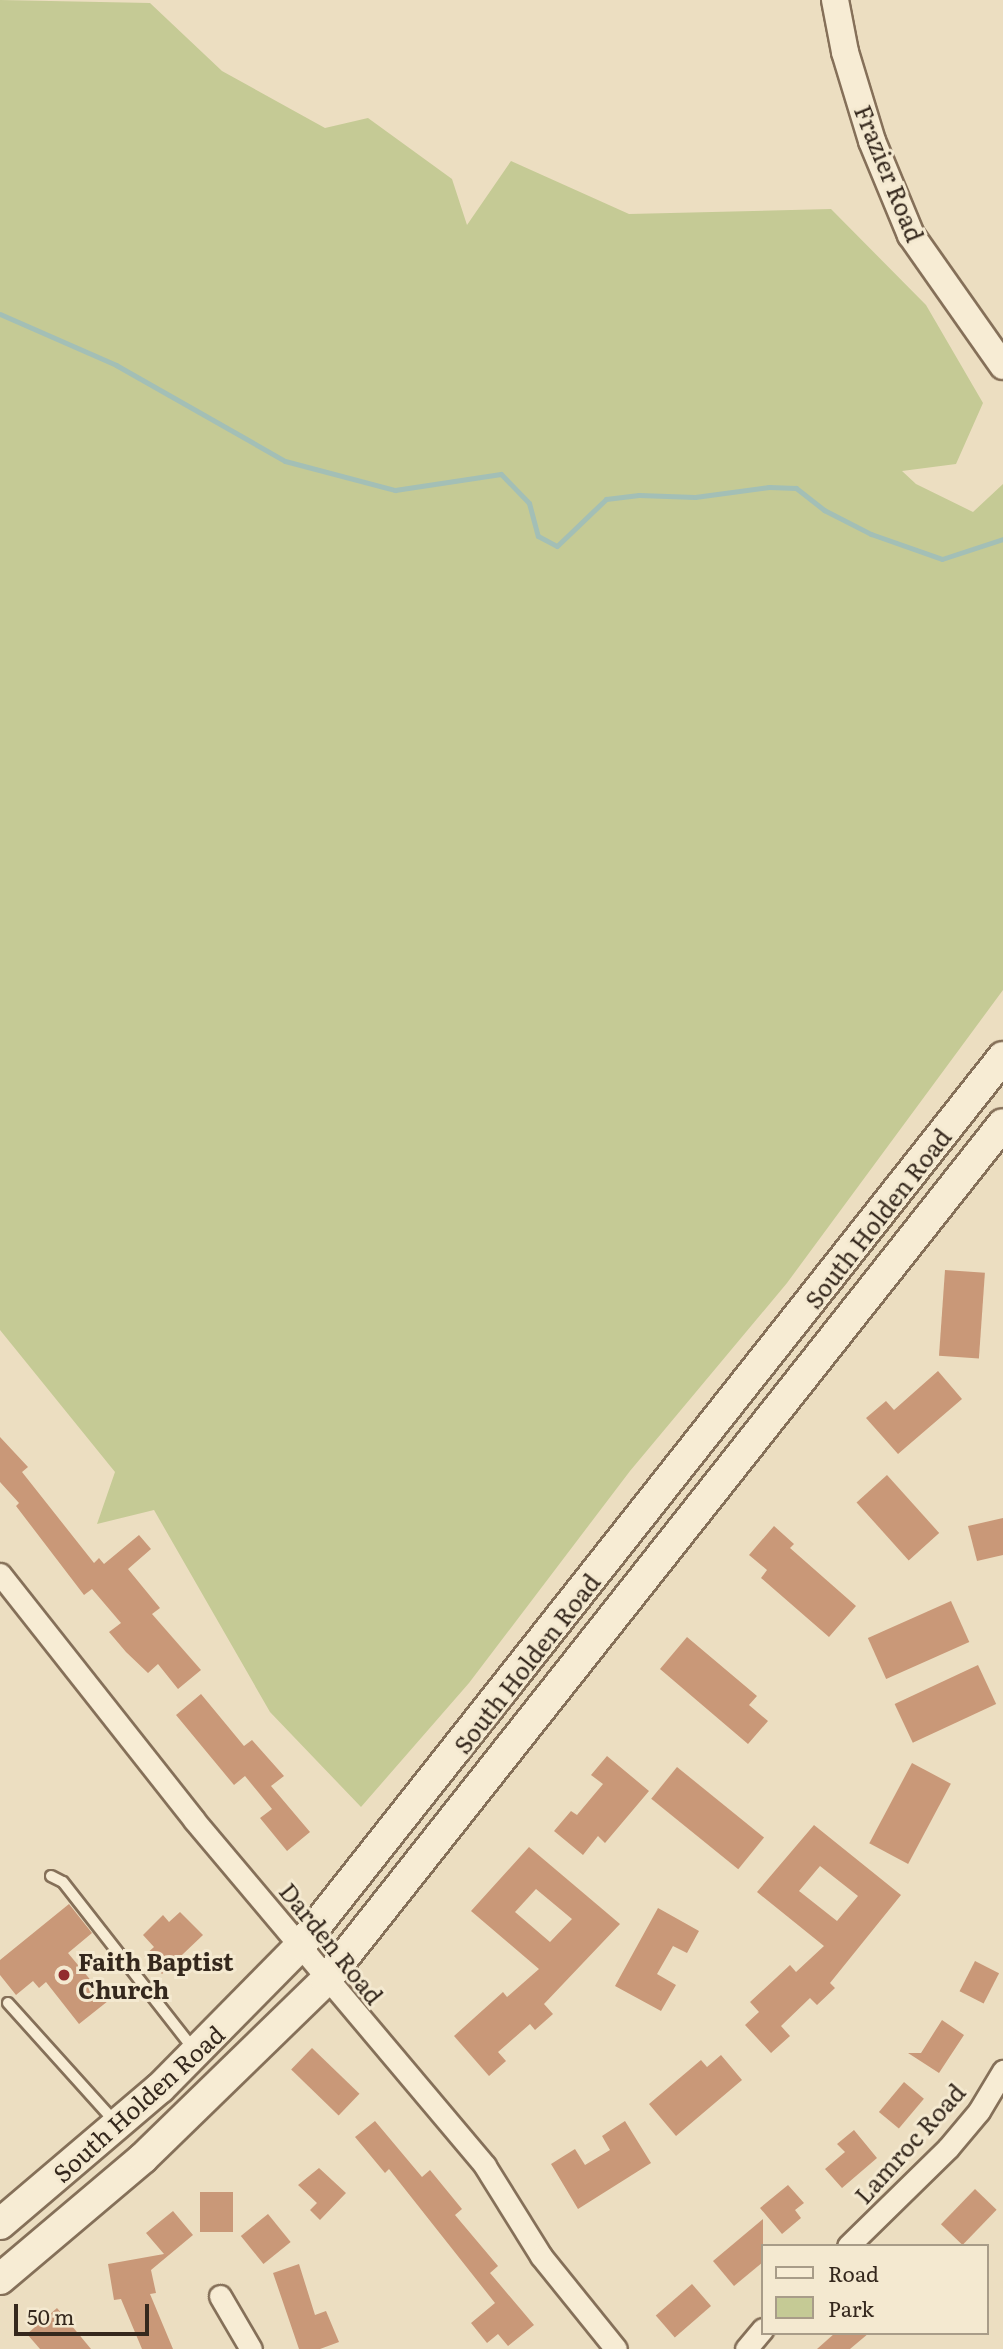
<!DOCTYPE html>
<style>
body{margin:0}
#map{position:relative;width:1003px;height:2349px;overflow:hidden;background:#ecdec1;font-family:Literata,serif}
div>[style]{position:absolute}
.green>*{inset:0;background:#c5ca95}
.stream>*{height:5px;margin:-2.5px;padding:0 2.5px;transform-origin:2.5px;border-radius:2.5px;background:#a3bfb6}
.building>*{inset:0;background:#c99878;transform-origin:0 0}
.roads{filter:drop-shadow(2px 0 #857059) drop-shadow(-2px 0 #857059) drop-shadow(0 2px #857059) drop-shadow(0 -2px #857059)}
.service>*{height:10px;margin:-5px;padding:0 5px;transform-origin:5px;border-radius:5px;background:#f7ecd4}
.minor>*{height:21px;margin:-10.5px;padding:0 10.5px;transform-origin:10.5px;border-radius:10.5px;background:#f7ecd4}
.tertiary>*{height:26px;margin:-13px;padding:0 13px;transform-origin:13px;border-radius:13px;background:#f7ecd4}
.secondary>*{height:30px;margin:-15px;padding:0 15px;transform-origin:15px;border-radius:15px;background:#f7ecd4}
.dots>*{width:19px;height:19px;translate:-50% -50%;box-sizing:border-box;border:4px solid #f4e9d0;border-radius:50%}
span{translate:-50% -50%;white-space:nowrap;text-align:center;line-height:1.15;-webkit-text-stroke:6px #f4e9d0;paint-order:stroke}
.street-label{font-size:24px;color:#35281d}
.poi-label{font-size:24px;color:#35281d;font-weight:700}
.left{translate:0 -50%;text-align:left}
.legend{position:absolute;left:761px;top:2244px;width:228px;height:91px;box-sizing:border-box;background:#f4e9d0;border:2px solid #a89c88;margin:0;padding:9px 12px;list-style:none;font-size:21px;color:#35281d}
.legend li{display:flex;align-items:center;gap:14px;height:35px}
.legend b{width:35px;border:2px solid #a89c88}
.scale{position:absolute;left:14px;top:2304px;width:135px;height:32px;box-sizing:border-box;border:4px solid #35281d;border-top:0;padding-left:9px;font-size:21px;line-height:24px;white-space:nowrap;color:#35281d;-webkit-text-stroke:5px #f4e9d0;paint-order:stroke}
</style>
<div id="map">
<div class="green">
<div style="clip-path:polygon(0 0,150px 3px,222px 71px,325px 128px,368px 118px,452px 179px,467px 225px,511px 161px,629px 214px,831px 209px,926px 305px,983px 403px,956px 464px,902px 471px,916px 484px,973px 512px,1003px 484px,1003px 990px,787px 1283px,630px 1471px,469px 1683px,361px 1807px,270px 1712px,154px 1510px,97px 1524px,115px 1472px,0 1330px)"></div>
</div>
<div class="stream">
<div style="left:0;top:314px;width:127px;rotate:23.7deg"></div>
<div style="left:116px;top:365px;width:194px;rotate:29.6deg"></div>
<div style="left:285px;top:461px;width:114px;rotate:14.8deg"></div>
<div style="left:395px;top:490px;width:107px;rotate:-8.6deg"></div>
<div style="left:501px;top:474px;width:40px;rotate:46deg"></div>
<div style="left:529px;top:503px;width:34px;rotate:75deg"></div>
<div style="left:538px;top:536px;width:21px;rotate:28deg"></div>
<div style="left:557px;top:546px;width:68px;rotate:-43.8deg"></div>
<div style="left:606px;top:499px;width:33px;rotate:-7deg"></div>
<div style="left:639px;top:495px;width:56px;rotate:2deg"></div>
<div style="left:695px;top:497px;width:75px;rotate:-7.7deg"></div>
<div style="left:769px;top:487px;width:27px;rotate:2deg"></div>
<div style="left:796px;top:488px;width:36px;rotate:38deg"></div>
<div style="left:824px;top:510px;width:53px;rotate:27.1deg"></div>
<div style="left:871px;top:534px;width:75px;rotate:19.4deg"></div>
<div style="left:942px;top:559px;width:64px;rotate:-18.2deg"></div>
</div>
<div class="building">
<div style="left:945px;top:1270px;width:40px;height:86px;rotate:4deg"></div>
<div style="clip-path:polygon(938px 1371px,962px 1399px,898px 1454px,866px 1418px,886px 1401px,894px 1410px)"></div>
<div style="clip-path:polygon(0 1437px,28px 1467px,22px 1472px,94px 1563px,99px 1558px,104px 1564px,139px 1535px,151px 1549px,128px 1569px,160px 1608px,152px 1614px,201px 1670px,178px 1689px,158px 1664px,148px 1673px,126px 1652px,109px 1632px,121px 1623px,92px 1589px,84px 1595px,16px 1506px,19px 1503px,0 1482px)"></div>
<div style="left:887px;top:1475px;width:78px;height:41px;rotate:48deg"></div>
<div style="clip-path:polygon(1003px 1518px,1003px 1555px,977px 1561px,968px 1526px)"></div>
<div style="clip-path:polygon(774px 1526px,794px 1544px,790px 1548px,856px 1606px,829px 1637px,761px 1578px,767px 1570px,749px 1555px)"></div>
<div style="left:951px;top:1601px;width:45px;height:91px;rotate:66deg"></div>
<div style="clip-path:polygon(687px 1637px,757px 1696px,749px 1705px,768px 1721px,748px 1744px,660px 1669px)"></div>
<div style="left:978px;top:1665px;width:43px;height:92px;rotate:65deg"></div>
<div style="clip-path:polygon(201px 1694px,244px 1746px,252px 1740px,284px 1776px,271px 1786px,310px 1832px,287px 1851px,260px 1818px,272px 1809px,245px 1776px,234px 1785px,176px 1715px)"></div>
<div style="clip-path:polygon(607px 1756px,649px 1791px,605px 1843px,598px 1836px,583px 1855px,554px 1831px,571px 1811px,577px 1815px,603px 1784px,591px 1775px)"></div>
<div style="left:912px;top:1763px;width:44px;height:91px;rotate:28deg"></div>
<div style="left:677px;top:1767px;width:112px;height:41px;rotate:39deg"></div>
<div style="clip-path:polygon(evenodd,814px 1825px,901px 1895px,830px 1983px,835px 1988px,817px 2005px,810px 1998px,781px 2026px,790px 2036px,771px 2053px,745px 2025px,759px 2012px,750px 2002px,790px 1965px,796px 1972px,824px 1946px,757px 1892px,814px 1825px,820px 1866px,858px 1896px,837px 1921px,799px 1891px,820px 1866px)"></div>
<div style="clip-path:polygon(evenodd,529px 1847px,620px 1924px,544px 2004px,553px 2014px,535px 2030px,530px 2024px,498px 2052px,506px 2061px,489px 2076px,454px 2036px,503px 1992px,507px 1997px,539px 1969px,471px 1911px,529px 1847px,536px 1889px,572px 1919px,550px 1942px,515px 1912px,536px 1889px)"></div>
<div style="clip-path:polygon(69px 1904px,92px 1933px,68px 1953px,108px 2001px,79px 2024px,46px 1982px,39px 1988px,33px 1981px,16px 1995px,0 1975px,0 1960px)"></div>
<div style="clip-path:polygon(658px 1908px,699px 1931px,687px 1953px,673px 1946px,657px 1974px,676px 1985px,661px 2011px,615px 1986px)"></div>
<div style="clip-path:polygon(180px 1912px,203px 1935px,162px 1974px,144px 1956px,154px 1947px,143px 1935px,163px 1915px,169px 1922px)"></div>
<div style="left:975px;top:1961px;width:27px;height:34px;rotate:27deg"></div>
<div style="clip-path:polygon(942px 2020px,964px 2035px,939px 2073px,908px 2053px,921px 2053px)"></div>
<div style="left:312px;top:2048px;width:66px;height:30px;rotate:44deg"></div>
<div style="clip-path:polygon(721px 2055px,742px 2080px,676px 2136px,649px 2104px,701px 2060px,707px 2067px)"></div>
<div style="left:904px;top:2082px;width:26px;height:39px;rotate:40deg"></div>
<div style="clip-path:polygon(375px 2121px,422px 2177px,430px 2170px,462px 2209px,455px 2215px,498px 2266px,490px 2273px,534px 2325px,508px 2346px,498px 2334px,487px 2343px,471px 2323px,495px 2303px,389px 2169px,385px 2173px,355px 2137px)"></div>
<div style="clip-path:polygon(625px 2121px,651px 2163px,578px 2209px,551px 2164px,575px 2149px,585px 2165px,610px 2150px,602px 2136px)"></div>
<div style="clip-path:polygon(854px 2130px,877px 2158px,842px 2188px,825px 2169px,845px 2152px,837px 2144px)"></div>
<div style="clip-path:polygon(319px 2168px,346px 2193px,320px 2220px,310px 2210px,317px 2203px,298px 2185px)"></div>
<div style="clip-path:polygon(788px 2185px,804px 2203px,795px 2210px,801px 2218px,782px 2234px,760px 2208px)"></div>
<div style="left:975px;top:2189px;width:30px;height:49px;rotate:44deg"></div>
<div style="left:200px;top:2192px;width:33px;height:40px"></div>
<div style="clip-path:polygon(173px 2211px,193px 2235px,151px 2270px,156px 2293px,150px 2294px,173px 2349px,142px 2349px,121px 2299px,114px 2300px,108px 2264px,164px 2254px,146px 2233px)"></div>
<div style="left:268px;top:2214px;width:36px;height:35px;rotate:51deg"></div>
<div style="clip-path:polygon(763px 2219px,763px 2262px,734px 2286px,713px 2261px)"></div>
<div style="clip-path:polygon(299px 2264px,315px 2315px,326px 2311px,339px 2342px,320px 2349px,299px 2349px,273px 2273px)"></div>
<div style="left:692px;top:2284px;width:29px;height:48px;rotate:49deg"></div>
<div style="clip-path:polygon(57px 2308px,91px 2349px,40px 2349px,27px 2334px)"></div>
<div style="clip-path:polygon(835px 2333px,869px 2333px,850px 2349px,817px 2349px)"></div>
</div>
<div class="roads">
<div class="service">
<div style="left:51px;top:1876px;width:13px;rotate:27deg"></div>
<div style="left:63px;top:1882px;width:214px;rotate:52deg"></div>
<div style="left:8px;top:2003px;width:161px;rotate:48deg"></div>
</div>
<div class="minor">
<div style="left:0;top:1574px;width:313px;rotate:51.7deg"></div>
<div style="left:194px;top:1820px;width:452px;rotate:49.9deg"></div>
<div style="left:485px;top:2166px;width:106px;rotate:58.1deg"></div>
<div style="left:541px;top:2256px;width:119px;rotate:51.1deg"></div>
<div style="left:848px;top:2246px;width:140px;rotate:-44.4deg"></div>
<div style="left:948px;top:2148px;width:48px;rotate:-50deg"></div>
<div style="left:979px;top:2111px;width:47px;rotate:-59deg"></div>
<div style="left:220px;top:2296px;width:61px;rotate:59.7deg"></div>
<div style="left:746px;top:2349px;width:26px;rotate:-50deg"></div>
</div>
<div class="tertiary">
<div style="left:835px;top:0;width:53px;rotate:79.1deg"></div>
<div style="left:845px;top:52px;width:93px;rotate:73.1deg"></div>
<div style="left:872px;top:141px;width:102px;rotate:67.5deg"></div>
<div style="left:911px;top:235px;width:160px;rotate:54.9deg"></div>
</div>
<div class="secondary">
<div style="left:0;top:2224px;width:210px;rotate:-40.4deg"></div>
<div style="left:160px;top:2088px;width:201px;rotate:-45.4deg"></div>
<div style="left:301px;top:1945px;width:1132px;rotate:-51.67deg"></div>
<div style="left:0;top:2279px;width:187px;rotate:-40.2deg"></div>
<div style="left:143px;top:2158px;width:255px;rotate:-44.2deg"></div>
<div style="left:326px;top:1980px;width:1091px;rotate:-51.66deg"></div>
</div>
</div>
<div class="dots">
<div style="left:64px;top:1975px;background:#922b2e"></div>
</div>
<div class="street-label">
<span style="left:890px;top:173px;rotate:68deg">Frazier Road</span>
<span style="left:877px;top:1218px;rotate:-52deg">South Holden Road</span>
<span style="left:526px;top:1663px;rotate:-52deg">South Holden Road</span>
<span style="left:332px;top:1943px;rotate:51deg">Darden Road</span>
<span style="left:138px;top:2103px;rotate:-42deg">South Holden Road</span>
<span style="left:909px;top:2143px;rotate:-48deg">Lamroc Road</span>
</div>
<div class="poi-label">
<span class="left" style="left:78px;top:1975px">Faith Baptist<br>Church</span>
</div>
<ul class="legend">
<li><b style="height:9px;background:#f7ecd4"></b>Road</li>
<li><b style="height:19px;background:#c5ca95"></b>Park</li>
</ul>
<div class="scale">50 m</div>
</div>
